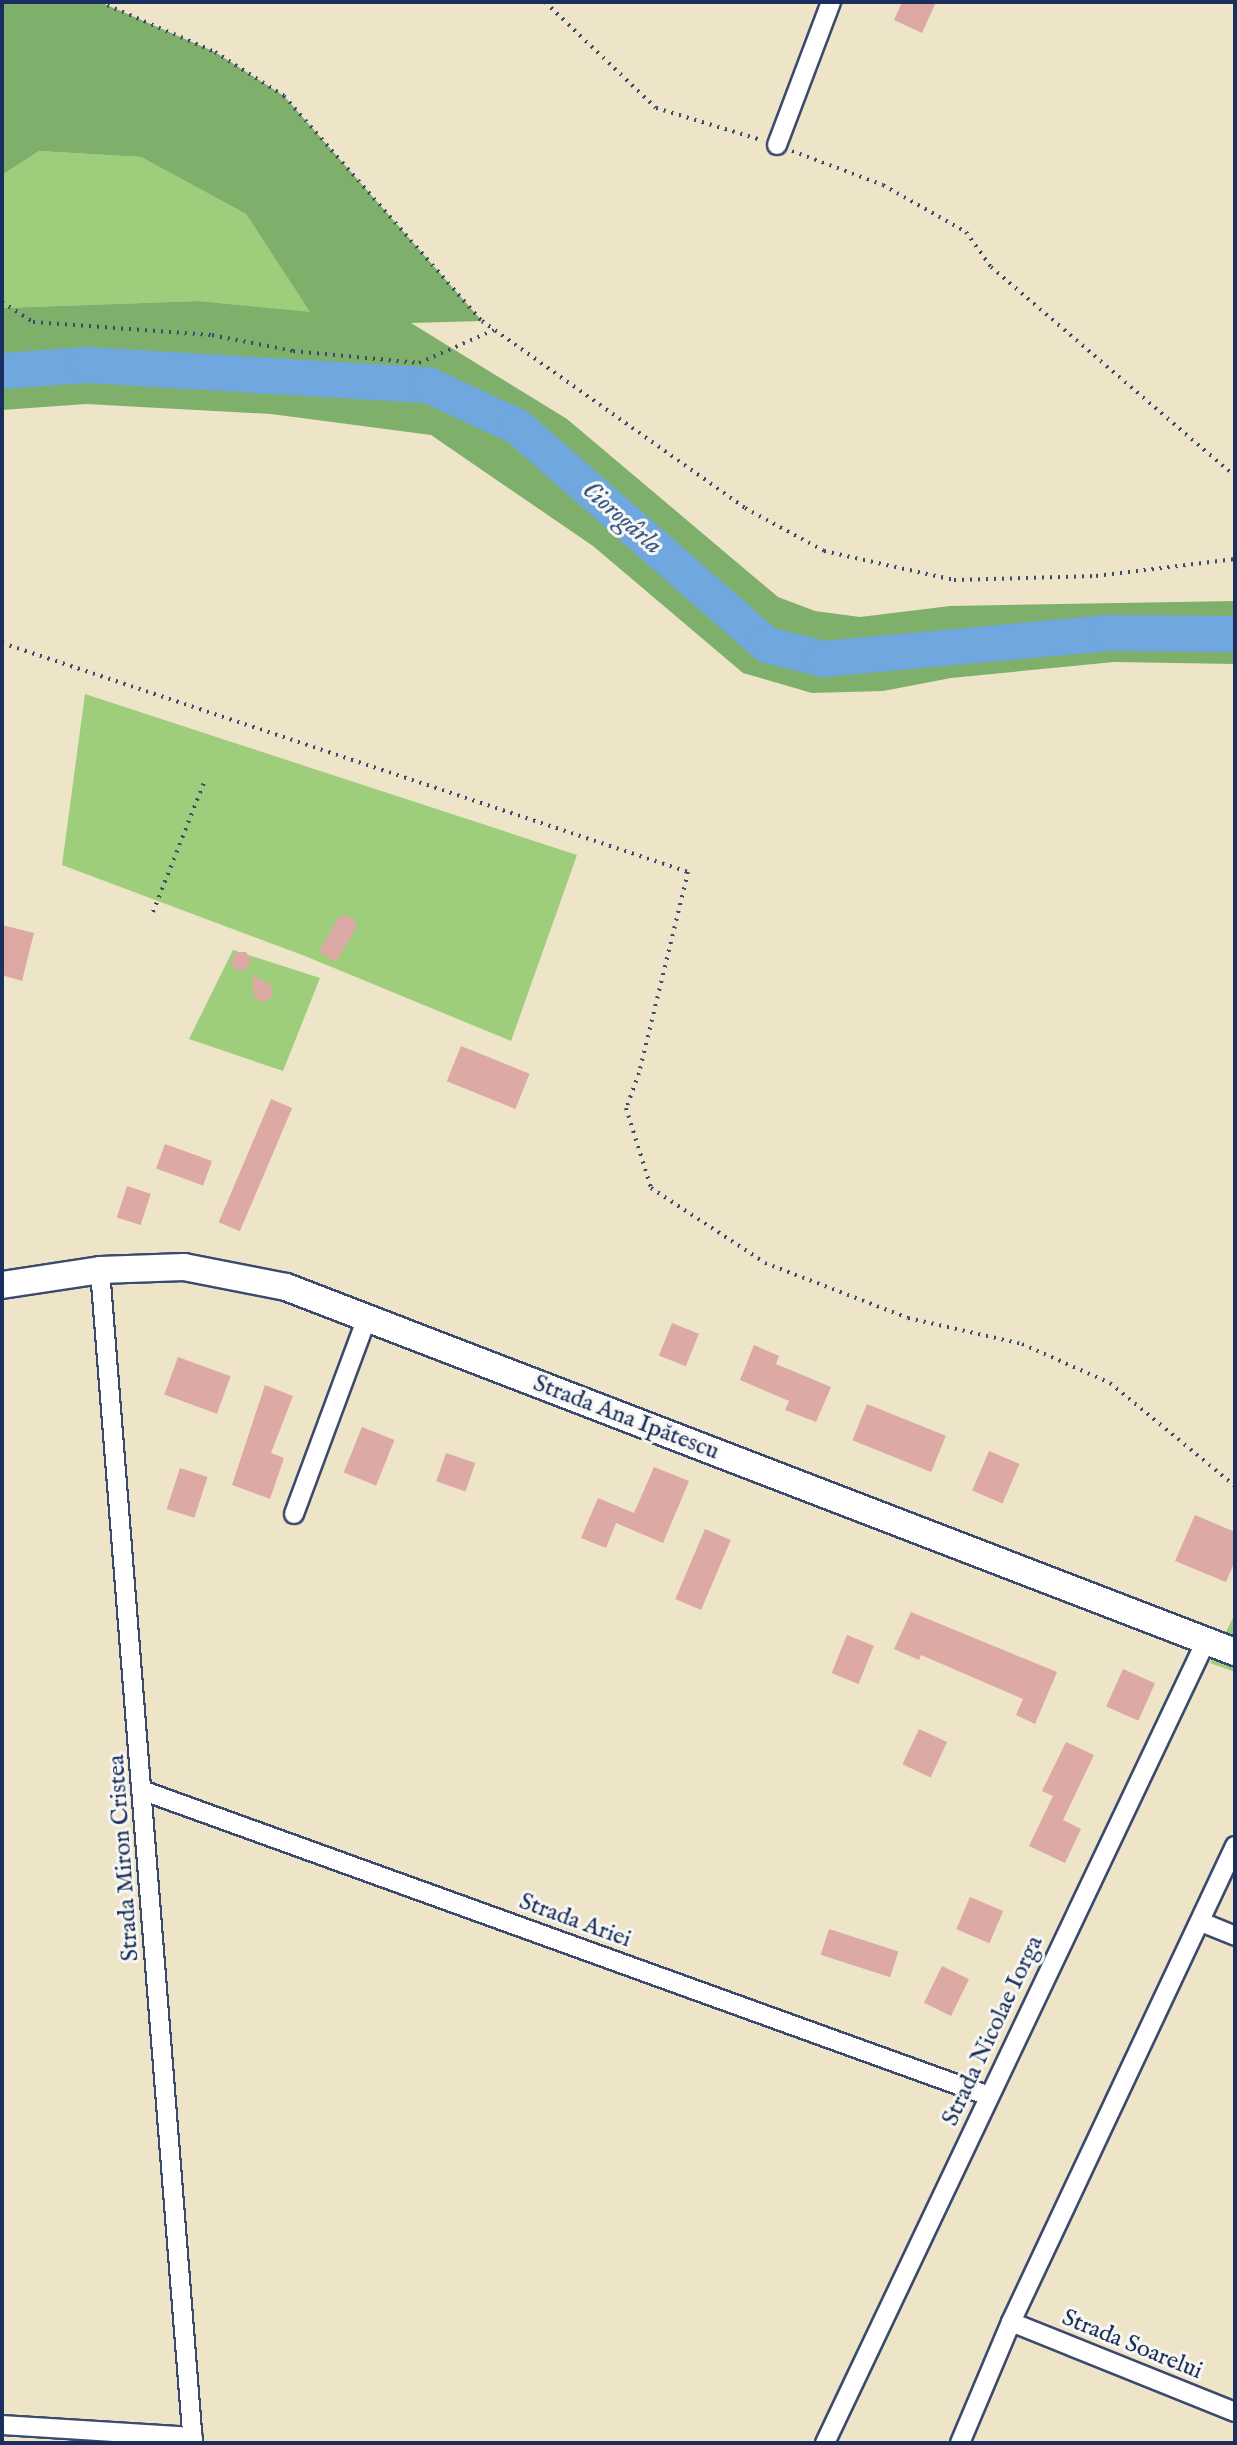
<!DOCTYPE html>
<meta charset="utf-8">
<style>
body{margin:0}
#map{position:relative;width:1237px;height:2445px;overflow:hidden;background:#eee4c8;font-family:"IM FELL English",serif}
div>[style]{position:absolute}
.green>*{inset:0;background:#9ecd7b}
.forest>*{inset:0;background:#7eb06b}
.river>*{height:36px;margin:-18px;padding:0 18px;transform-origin:18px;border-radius:18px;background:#70a7de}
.building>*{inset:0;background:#dda9a5;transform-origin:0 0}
.path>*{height:4px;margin-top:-2px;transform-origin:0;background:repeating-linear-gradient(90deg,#3b4a6e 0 2px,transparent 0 8px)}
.roads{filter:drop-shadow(2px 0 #3b4a6e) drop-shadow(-2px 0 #3b4a6e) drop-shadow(0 2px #3b4a6e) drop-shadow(0 -2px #3b4a6e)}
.street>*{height:18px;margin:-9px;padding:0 9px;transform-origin:9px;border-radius:9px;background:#fff}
.secondary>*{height:26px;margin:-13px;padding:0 13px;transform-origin:13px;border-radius:13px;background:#fff}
span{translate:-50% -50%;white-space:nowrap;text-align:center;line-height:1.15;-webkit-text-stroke:6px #f6f6f2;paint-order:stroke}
.street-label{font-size:24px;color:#1b2f5e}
.water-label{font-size:26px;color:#39598b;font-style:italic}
.frame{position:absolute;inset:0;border:4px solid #1b2f5e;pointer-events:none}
</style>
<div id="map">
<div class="green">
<div style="clip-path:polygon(39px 151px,141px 157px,246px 214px,311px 313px,199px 301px,2px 308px,2px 175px)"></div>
<div style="clip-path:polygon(85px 694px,577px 855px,511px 1041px,305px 956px,62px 865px)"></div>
<div style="clip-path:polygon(233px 950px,320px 978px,283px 1071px,189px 1039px)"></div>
<div style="clip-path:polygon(1235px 1614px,1235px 1672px,1210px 1663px)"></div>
</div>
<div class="forest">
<div style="clip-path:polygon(2px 2px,100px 2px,215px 52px,284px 96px,482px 321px,411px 323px,567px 419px,778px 597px,815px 611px,860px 617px,950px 606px,1235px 601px,1235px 664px,1114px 662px,951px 678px,883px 691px,812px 693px,743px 673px,593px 546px,431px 435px,271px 414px,86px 404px,2px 410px,2px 308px,199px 301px,310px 312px,246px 214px,141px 157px,39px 151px,2px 175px)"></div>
</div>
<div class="river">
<div style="left:2px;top:371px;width:85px;rotate:-4deg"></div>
<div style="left:87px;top:365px;width:342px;rotate:3.4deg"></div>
<div style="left:428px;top:385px;width:99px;rotate:25deg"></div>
<div style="left:518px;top:427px;width:331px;rotate:41.2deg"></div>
<div style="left:767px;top:645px;width:58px;rotate:14deg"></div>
<div style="left:823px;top:659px;width:287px;rotate:-5.2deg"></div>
<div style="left:1109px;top:633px;width:126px;rotate:0.5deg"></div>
</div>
<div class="building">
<div style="clip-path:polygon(902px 2px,936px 2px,922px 33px,894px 20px)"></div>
<div style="clip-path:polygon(345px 915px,355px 920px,356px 928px,336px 962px,319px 952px,338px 918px)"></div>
<div style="clip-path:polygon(2px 925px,34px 933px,22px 981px,2px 975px)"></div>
<div style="clip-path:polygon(236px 952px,246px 952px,251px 960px,246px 970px,236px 970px,231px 962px)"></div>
<div style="clip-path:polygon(252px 975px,271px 985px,273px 996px,263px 1002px,254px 997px)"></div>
<div style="left:461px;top:1046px;width:74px;height:38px;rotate:22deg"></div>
<div style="left:271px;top:1099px;width:23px;height:134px;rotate:23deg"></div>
<div style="left:165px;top:1144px;width:50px;height:26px;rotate:20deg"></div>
<div style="left:127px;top:1186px;width:25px;height:33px;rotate:18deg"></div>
<div style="left:672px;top:1323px;width:29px;height:35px;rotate:22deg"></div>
<div style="clip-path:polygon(754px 1345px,779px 1356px,776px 1364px,831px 1387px,816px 1422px,785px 1410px,789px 1401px,740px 1380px)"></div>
<div style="left:178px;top:1357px;width:56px;height:40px;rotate:20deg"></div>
<div style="clip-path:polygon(265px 1385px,293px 1396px,271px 1453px,284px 1458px,270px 1499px,232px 1485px)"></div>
<div style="left:867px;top:1404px;width:85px;height:39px;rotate:22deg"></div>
<div style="left:362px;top:1427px;width:35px;height:49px;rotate:22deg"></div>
<div style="left:989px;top:1451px;width:33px;height:43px;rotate:23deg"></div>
<div style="left:446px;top:1453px;width:31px;height:30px;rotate:19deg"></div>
<div style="clip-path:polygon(654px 1467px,689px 1481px,663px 1543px,616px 1523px,606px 1548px,581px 1538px,598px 1498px,634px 1513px)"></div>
<div style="left:180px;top:1468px;width:29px;height:43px;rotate:18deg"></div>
<div style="clip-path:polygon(1195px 1515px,1235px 1532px,1235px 1561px,1226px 1582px,1175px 1561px)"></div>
<div style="left:705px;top:1529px;width:28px;height:76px;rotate:23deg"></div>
<div style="clip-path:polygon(911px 1612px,1057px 1672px,1035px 1724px,1016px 1715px,1023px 1699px,921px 1655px,919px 1660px,894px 1649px)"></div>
<div style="left:847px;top:1635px;width:29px;height:41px;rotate:22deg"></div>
<div style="left:1123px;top:1669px;width:35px;height:41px;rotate:24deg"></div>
<div style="left:919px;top:1729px;width:31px;height:39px;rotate:25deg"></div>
<div style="clip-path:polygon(1066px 1742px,1094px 1755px,1063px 1820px,1081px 1829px,1065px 1863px,1029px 1846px,1053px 1796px,1042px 1791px)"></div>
<div style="left:970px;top:1897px;width:36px;height:35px;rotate:23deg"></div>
<div style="left:829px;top:1929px;width:73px;height:27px;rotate:18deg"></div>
<div style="left:942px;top:1966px;width:30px;height:41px;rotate:26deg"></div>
</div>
<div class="path">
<div style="left:100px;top:2px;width:125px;rotate:23.5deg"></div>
<div style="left:215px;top:52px;width:82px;rotate:32.5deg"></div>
<div style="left:284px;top:96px;width:300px;rotate:48.7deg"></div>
<div style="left:482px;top:321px;width:323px;rotate:35.4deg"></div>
<div style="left:745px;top:508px;width:90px;rotate:28.6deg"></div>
<div style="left:824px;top:551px;width:133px;rotate:12.6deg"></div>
<div style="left:954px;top:580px;width:142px;rotate:-1.6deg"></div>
<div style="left:1096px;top:576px;width:140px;rotate:-7deg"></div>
<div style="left:545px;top:2px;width:153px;rotate:43.7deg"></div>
<div style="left:656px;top:108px;width:110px;rotate:16.9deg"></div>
<div style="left:792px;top:151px;width:97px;rotate:20.5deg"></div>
<div style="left:883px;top:185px;width:95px;rotate:29.5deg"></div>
<div style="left:966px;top:232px;width:43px;rotate:54.5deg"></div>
<div style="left:991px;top:267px;width:321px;rotate:40.6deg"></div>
<div style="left:2px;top:302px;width:37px;rotate:33deg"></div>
<div style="left:33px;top:322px;width:179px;rotate:4.2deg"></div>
<div style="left:212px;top:335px;width:83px;rotate:11.2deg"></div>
<div style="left:293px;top:351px;width:127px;rotate:5.4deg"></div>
<div style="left:419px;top:363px;width:82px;rotate:-23.7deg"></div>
<div style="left:2px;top:643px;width:723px;rotate:18.46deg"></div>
<div style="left:688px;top:872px;width:207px;rotate:103.7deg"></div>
<div style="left:639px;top:1073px;width:37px;rotate:110deg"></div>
<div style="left:626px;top:1108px;width:84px;rotate:72.6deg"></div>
<div style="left:651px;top:1188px;width:136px;rotate:33.3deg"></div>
<div style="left:765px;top:1263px;width:153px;rotate:21deg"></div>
<div style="left:908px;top:1318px;width:117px;rotate:12.8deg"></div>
<div style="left:1022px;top:1344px;width:96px;rotate:23.9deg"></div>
<div style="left:1110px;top:1383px;width:162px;rotate:39.5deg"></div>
<div style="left:153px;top:912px;width:142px;rotate:-68.5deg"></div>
</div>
<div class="roads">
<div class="street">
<div style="left:777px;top:145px;width:153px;rotate:-69.3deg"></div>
<div style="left:100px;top:1270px;width:1177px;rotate:85.47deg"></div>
<div style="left:294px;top:1514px;width:209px;rotate:-69.6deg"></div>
<div style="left:144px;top:1791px;width:898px;rotate:19.85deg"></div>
<div style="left:1201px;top:1922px;width:37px;rotate:22deg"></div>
<div style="left:1011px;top:2322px;width:241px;rotate:21.9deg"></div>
<div style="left:2px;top:2425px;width:191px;rotate:3.6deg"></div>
<div style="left:825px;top:2443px;width:888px;rotate:-64.59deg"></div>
<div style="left:960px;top:2443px;width:131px;rotate:-67.1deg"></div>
<div style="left:1011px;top:2322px;width:526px;rotate:-64.8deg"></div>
</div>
<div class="secondary">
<div style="left:2px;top:1285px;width:99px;rotate:-8.7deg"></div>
<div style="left:100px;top:1270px;width:84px;rotate:-2deg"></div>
<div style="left:184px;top:1267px;width:104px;rotate:11.1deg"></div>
<div style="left:286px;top:1287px;width:1017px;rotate:21.04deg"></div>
</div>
</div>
<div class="street-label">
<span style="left:626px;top:1418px;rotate:21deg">Strada Ana Ipătescu</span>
<span style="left:124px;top:1858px;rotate:-94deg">Strada Miron Cristea</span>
<span style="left:575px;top:1921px;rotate:20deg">Strada Ariei</span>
<span style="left:993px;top:2031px;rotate:-65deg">Strada Nicolae Iorga</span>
<span style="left:1132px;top:2345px;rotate:22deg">Strada Soarelui</span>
</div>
<div class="water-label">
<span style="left:622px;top:518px;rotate:41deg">Ciorogârla</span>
</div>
<div class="frame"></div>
</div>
